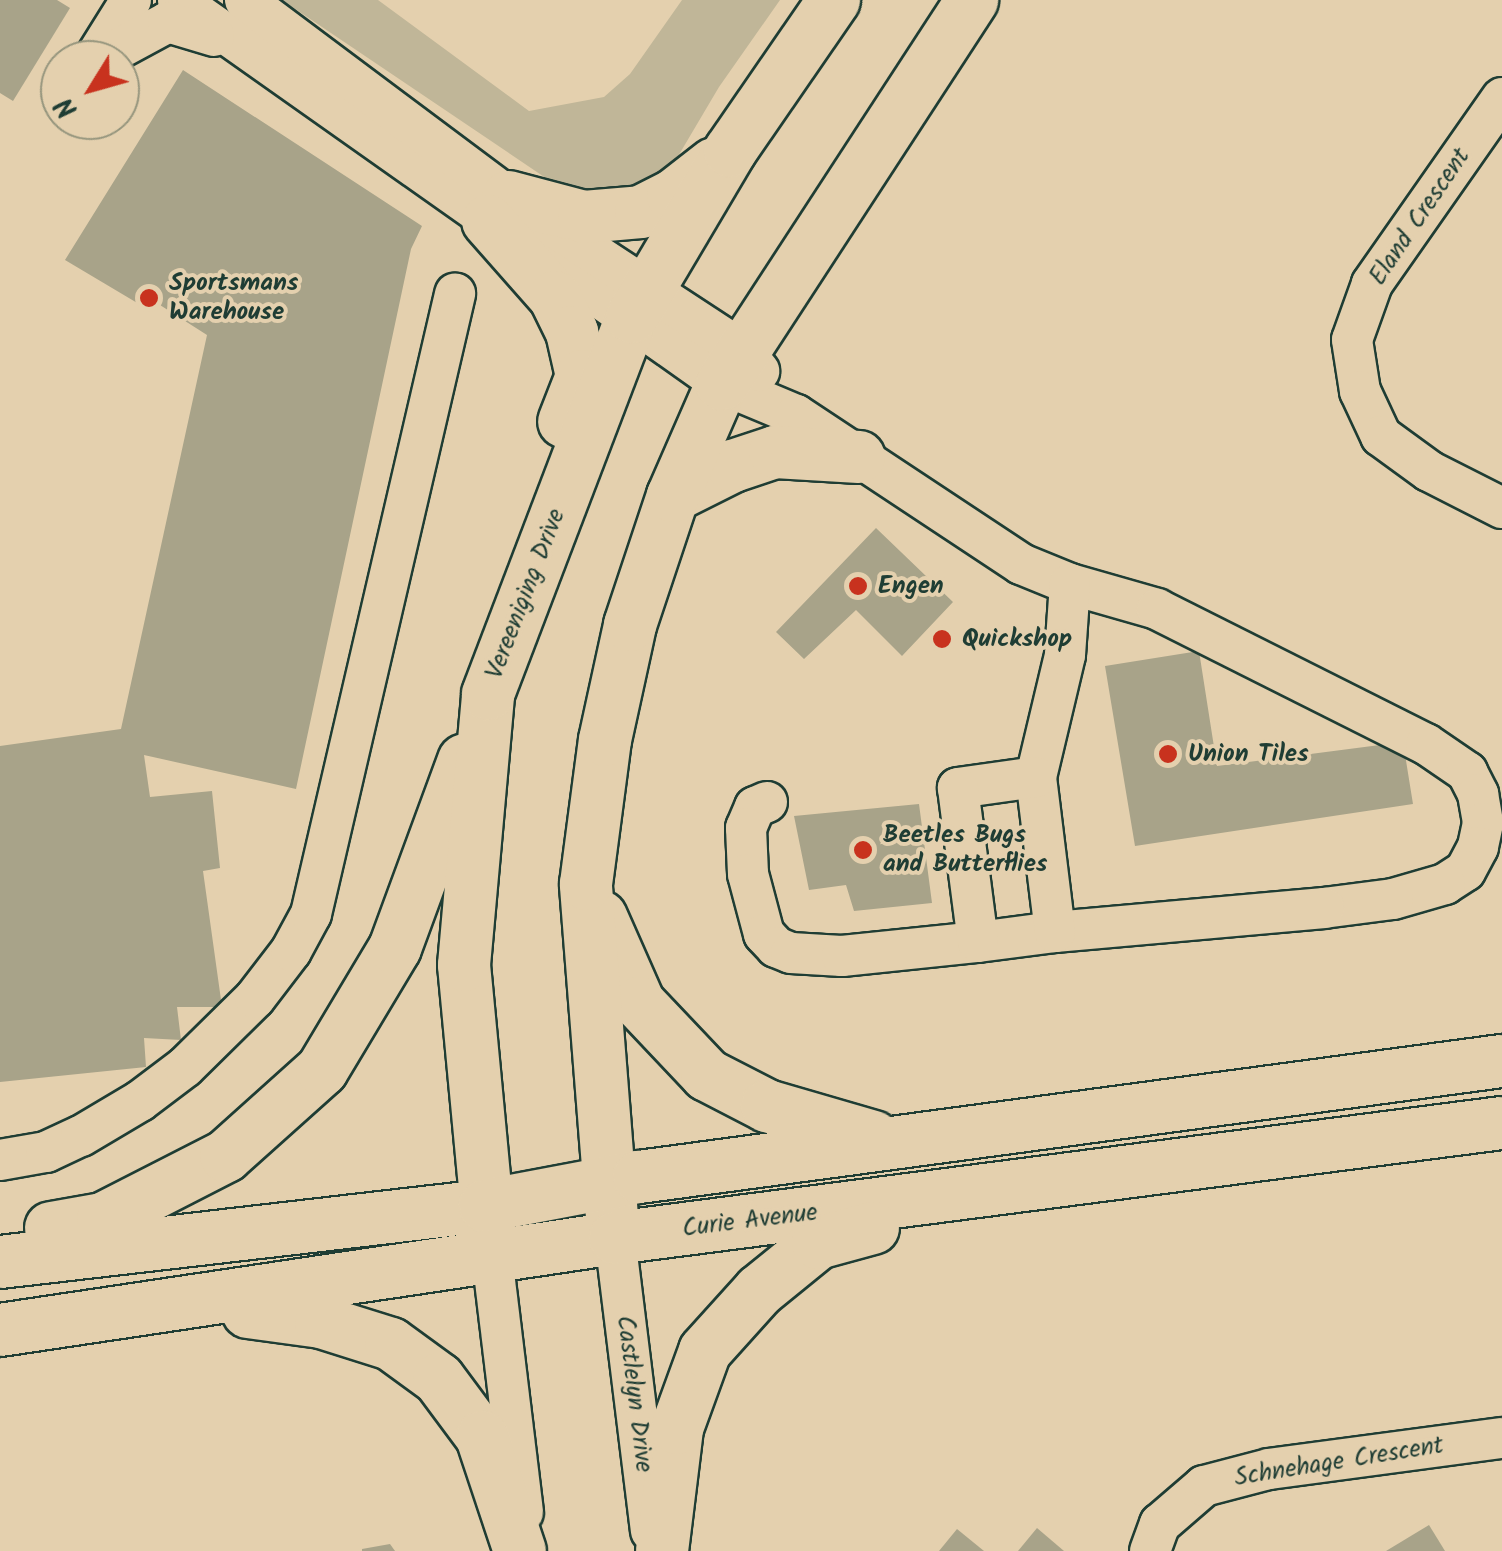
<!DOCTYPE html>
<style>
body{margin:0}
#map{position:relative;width:1502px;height:1551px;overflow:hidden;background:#e4d0ae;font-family:Kalam,sans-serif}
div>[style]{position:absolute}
.green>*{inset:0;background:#c0b698}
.building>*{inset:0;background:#a8a389}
.roads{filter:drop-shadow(2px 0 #1f3d34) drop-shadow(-2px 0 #1f3d34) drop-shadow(0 2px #1f3d34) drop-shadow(0 -2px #1f3d34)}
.minor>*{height:40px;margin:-20px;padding:0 20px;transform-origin:20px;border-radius:20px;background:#e4d0ae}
.major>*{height:52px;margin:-26px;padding:0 26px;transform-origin:26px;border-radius:26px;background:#e4d0ae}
.dots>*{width:28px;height:28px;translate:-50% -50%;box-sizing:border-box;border:5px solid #e4d0ae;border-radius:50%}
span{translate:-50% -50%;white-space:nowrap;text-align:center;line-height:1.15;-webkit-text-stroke:8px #e4d0ae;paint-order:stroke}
.street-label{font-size:25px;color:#1f3d34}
.poi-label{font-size:25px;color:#1f3d34;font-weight:700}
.left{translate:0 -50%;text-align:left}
.north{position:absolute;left:40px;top:40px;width:100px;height:100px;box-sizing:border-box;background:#e4d0ae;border:2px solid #95957d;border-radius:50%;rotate:233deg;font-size:28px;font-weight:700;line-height:40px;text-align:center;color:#1f3d34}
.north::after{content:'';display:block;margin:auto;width:35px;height:45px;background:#c8321e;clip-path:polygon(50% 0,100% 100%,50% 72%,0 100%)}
</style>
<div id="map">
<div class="green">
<div style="clip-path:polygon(282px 0,378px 0,529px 111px,604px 97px,630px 74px,682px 0,780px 0,719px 87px,664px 180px,639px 194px,568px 193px)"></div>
</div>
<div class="building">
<div style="clip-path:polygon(0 0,57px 0,70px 8px,13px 101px,0 93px)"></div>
<div style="clip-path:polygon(183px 70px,422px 226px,411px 249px,296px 789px,144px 755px,150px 797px,212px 791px,220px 868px,203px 871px,222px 1007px,177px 1007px,181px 1040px,144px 1038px,146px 1067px,0 1082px,0 746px,121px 729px,207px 335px,149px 298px,144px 307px,65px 260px)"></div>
<div style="clip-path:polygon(876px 528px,953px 602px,902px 656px,856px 610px,804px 659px,776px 632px)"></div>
<div style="clip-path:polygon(1199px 651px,1217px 766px,1403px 742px,1413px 804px,1135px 846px,1105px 666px)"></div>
<div style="clip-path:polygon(919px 804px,932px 903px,854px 911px,846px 885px,809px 890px,794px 816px)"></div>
<div style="clip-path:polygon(1429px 1525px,1445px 1551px,1386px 1551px)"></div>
<div style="clip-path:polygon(1037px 1528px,1064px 1551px,1018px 1551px)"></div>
<div style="clip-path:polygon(957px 1529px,984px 1551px,939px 1551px)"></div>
<div style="clip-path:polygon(390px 1544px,395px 1551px,362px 1551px,362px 1549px)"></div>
</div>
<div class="roads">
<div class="minor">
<div style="left:178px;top:0;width:666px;rotate:35.22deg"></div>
<div style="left:722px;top:384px;width:80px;rotate:22.7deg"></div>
<div style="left:796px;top:415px;width:270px;rotate:33.5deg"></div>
<div style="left:1021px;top:564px;width:53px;rotate:22.2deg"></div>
<div style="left:1070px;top:584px;width:91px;rotate:16deg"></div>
<div style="left:1157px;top:609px;width:301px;rotate:26.7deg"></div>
<div style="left:1426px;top:744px;width:50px;rotate:34.3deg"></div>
<div style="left:1467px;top:772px;width:25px;rotate:63deg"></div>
<div style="left:1478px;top:794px;width:29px;rotate:80deg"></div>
<div style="left:1483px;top:823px;width:25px;rotate:102deg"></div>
<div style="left:1478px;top:847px;width:27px;rotate:118deg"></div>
<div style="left:1465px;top:871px;width:24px;rotate:147deg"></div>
<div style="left:1445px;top:884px;width:54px;rotate:163.9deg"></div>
<div style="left:1393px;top:899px;width:70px;rotate:172.6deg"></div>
<div style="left:1324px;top:908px;width:270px;rotate:174.9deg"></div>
<div style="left:245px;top:0;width:329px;rotate:36.8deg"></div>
<div style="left:508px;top:197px;width:281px;rotate:33.2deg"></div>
<div style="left:743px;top:351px;width:26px;rotate:51deg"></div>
<div style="left:96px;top:56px;width:66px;rotate:-58deg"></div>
<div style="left:98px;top:60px;width:80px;rotate:-28.5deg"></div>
<div style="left:168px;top:22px;width:48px;rotate:16.9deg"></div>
<div style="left:1502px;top:98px;width:227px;rotate:125deg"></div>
<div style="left:1372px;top:284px;width:59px;rotate:109.7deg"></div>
<div style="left:1352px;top:340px;width:52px;rotate:81.1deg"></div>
<div style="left:1360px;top:391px;width:50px;rotate:65deg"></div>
<div style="left:1381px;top:436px;width:59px;rotate:36.1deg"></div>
<div style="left:1429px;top:471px;width:82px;rotate:26.9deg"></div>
<div style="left:1036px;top:777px;width:125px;rotate:-76.6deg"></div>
<div style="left:1065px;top:655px;width:71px;rotate:-86deg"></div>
<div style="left:767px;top:802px;width:13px;rotate:157deg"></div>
<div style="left:755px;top:807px;width:23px;rotate:113deg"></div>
<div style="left:746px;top:828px;width:46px;rotate:87.5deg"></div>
<div style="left:748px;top:874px;width:62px;rotate:75.1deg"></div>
<div style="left:764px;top:934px;width:18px;rotate:47deg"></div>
<div style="left:776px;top:947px;width:16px;rotate:22deg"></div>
<div style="left:791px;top:953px;width:51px;rotate:3.4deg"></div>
<div style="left:842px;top:956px;width:137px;rotate:-5.9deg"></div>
<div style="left:978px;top:942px;width:78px;rotate:-7.4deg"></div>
<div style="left:1055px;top:932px;width:156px;rotate:-97deg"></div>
<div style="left:1036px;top:777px;width:79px;rotate:172deg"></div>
<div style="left:958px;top:788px;width:155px;rotate:82.6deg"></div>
<div style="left:0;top:1160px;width:47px;rotate:-9.9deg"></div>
<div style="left:46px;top:1152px;width:38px;rotate:-25deg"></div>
<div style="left:81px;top:1136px;width:69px;rotate:-30.7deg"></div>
<div style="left:140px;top:1101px;width:56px;rotate:-37.1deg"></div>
<div style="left:185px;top:1067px;width:98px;rotate:-44.6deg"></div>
<div style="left:255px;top:998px;width:59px;rotate:-52.5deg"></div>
<div style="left:291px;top:951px;width:42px;rotate:-61.6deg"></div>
<div style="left:311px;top:914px;width:637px;rotate:-76.92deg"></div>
<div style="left:615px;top:1238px;width:295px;rotate:83deg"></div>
<div style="left:492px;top:1256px;width:258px;rotate:83.1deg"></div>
<div style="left:1150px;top:1551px;width:29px;rotate:-70deg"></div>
<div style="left:1160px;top:1524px;width:58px;rotate:-40.8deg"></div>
<div style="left:1204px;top:1486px;width:67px;rotate:-14.7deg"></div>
<div style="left:1269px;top:1469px;width:235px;rotate:-7.6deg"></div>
</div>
<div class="major">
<div style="left:508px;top:197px;width:79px;rotate:14.7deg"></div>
<div style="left:584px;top:217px;width:57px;rotate:-5deg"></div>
<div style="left:641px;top:212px;width:36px;rotate:-27deg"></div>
<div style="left:673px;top:196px;width:52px;rotate:-38deg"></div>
<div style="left:488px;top:221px;width:101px;rotate:48.6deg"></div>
<div style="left:555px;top:297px;width:39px;rotate:64deg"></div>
<div style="left:572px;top:332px;width:45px;rotate:77.2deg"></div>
<div style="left:582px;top:376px;width:49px;rotate:111.4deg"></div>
<div style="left:673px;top:496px;width:67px;rotate:-26.6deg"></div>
<div style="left:733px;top:466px;width:44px;rotate:-18.4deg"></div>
<div style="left:775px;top:452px;width:84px;rotate:3.4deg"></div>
<div style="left:601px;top:917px;width:94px;rotate:66.2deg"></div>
<div style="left:639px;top:1003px;width:99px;rotate:46.6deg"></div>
<div style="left:707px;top:1075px;width:68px;rotate:27.3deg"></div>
<div style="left:767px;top:1106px;width:111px;rotate:16.2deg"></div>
<div style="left:612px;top:1217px;width:334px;rotate:-94.5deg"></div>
<div style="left:586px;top:884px;width:145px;rotate:-82.5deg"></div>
<div style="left:605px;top:740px;width:118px;rotate:-77.7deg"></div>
<div style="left:630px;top:625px;width:136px;rotate:-71.6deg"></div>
<div style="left:673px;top:496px;width:122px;rotate:-66.4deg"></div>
<div style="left:722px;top:384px;width:458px;rotate:-56.9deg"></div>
<div style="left:51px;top:1228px;width:53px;rotate:-9.8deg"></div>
<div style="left:103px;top:1219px;width:138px;rotate:-27.1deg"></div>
<div style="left:226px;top:1156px;width:129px;rotate:-41.9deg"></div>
<div style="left:322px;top:1070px;width:142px;rotate:-59.1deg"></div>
<div style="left:395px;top:948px;width:200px;rotate:-69.8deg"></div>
<div style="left:490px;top:1240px;width:276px;rotate:-95.4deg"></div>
<div style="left:464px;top:965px;width:272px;rotate:-84.9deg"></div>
<div style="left:488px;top:694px;width:404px;rotate:-69.1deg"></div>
<div style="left:632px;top:317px;width:193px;rotate:-59.4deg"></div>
<div style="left:730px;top:151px;width:183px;rotate:-55.4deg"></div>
<div style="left:0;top:1262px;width:488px;rotate:-6.6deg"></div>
<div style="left:485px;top:1206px;width:157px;rotate:-10.7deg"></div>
<div style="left:639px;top:1177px;width:871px;rotate:-7.66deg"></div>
<div style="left:248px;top:1312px;width:74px;rotate:7.8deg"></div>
<div style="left:321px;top:1322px;width:73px;rotate:17.4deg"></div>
<div style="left:391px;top:1344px;width:59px;rotate:36.1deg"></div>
<div style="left:439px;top:1379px;width:72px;rotate:53.4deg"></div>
<div style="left:482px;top:1437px;width:120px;rotate:71.6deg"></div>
<div style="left:0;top:1330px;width:622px;rotate:-8.51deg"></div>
<div style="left:615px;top:1238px;width:894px;rotate:-7.39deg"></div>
<div style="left:662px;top:1551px;width:124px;rotate:-83deg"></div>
<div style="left:677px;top:1428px;width:82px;rotate:-70deg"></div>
<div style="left:705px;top:1351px;width:81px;rotate:-48deg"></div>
<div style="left:759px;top:1291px;width:76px;rotate:-39.1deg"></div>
<div style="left:818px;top:1243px;width:57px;rotate:-15.3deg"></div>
</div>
</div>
<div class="dots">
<div style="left:149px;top:298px;background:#c8321e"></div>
<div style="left:858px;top:586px;background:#c8321e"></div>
<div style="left:942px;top:639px;background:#c8321e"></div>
<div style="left:1168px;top:754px;background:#c8321e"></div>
<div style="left:863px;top:850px;background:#c8321e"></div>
</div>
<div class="street-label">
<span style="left:1420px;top:217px;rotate:-56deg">Eland Crescent</span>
<span style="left:526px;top:594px;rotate:-69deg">Vereeniging Drive</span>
<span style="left:750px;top:1221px;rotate:-7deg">Curie Avenue</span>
<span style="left:634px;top:1394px;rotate:83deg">Castlelyn Drive</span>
<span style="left:1339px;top:1462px;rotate:-9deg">Schnehage Crescent</span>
</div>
<div class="poi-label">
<span class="left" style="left:169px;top:298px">Sportsmans<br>Warehouse</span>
<span class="left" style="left:878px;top:586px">Engen</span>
<span class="left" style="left:962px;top:639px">Quickshop</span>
<span class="left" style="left:1188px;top:754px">Union Tiles</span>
<span class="left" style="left:883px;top:850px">Beetles Bugs<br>and Butterflies</span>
</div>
<div class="north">N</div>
</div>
